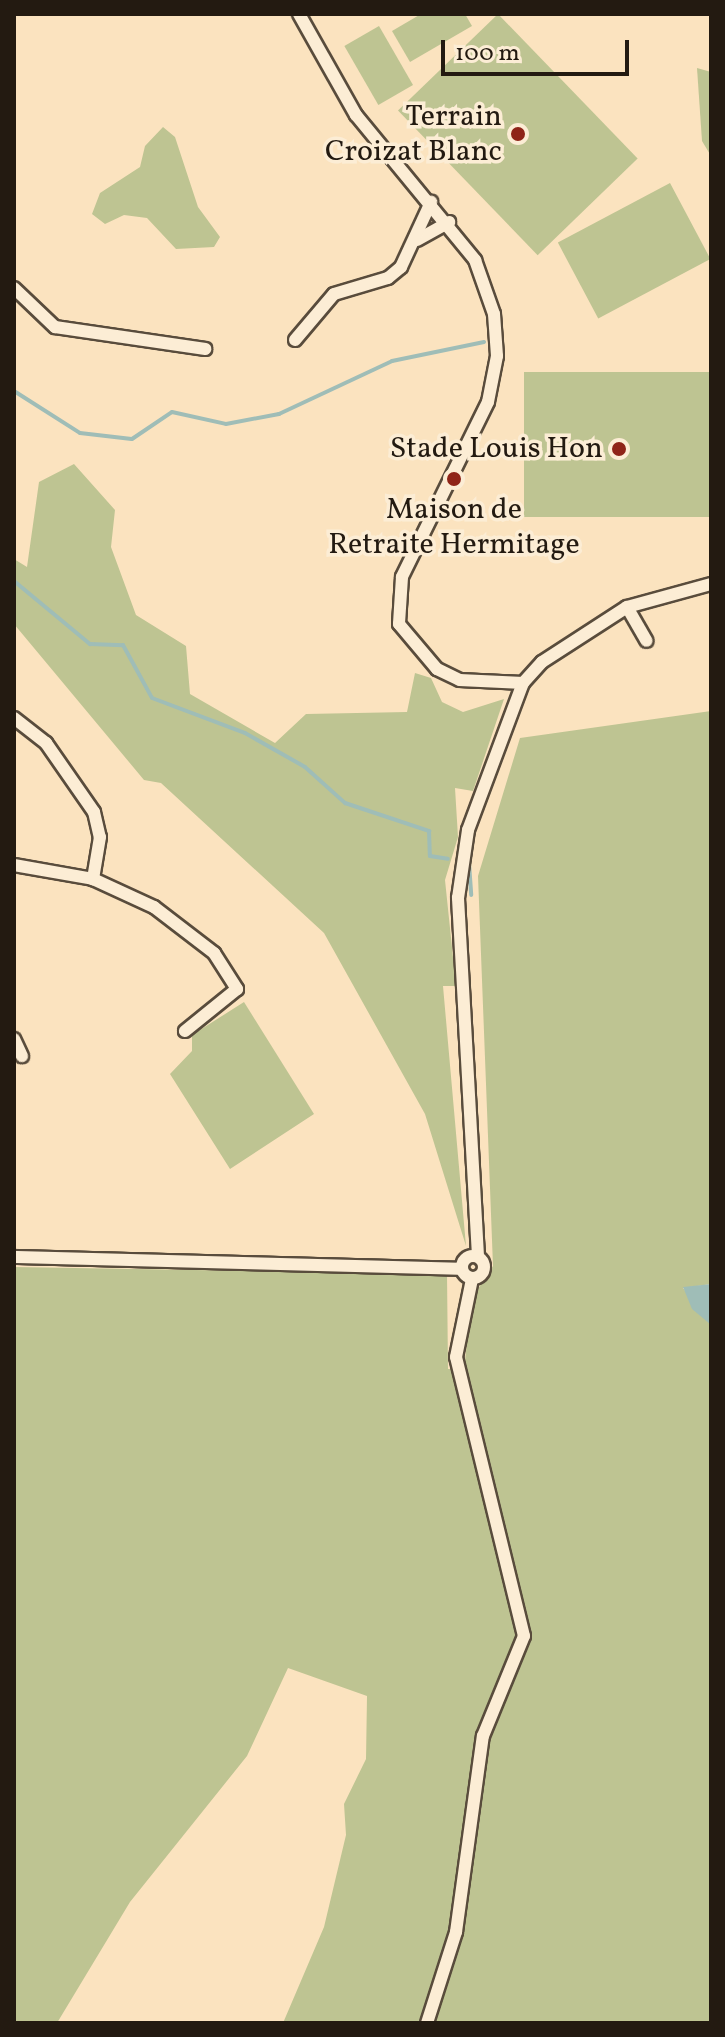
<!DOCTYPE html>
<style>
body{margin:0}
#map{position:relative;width:725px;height:2037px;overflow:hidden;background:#fbe3bf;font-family:Vollkorn,serif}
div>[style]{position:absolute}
.green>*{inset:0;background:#bec492;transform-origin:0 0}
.water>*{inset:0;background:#9fbdb7}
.stream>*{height:4px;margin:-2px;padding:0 2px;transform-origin:2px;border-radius:2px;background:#9fbdb7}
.roads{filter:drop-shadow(2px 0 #594c3c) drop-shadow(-2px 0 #594c3c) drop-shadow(0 2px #594c3c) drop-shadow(0 -2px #594c3c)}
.minor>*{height:12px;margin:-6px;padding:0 6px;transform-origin:6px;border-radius:6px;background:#fcedd5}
.minor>.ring{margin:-6px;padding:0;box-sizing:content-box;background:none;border:12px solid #fcedd5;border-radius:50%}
.dots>*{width:22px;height:22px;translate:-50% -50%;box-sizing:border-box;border:4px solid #fcedd5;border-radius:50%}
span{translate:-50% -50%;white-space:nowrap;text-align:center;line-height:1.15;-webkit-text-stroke:7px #fcedd5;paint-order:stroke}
.poi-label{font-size:30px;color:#231a11}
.right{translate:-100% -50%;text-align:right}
.frame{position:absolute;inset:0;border:16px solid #231a11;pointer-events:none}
.scale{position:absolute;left:441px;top:40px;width:188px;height:36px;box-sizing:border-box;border:4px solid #231a11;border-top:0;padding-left:10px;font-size:24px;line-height:28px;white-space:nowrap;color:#231a11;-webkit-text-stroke:6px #fcedd5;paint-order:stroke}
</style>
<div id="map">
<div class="green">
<div style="clip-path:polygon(421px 14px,465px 14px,472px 26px,410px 62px,392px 31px)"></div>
<div style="left:498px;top:14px;width:201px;height:139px;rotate:46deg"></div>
<div style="left:379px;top:26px;width:68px;height:40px;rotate:60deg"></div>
<div style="clip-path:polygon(697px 68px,711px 72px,711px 156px,702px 141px)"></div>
<div style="clip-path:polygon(163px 127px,175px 137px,198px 207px,220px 237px,214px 247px,176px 249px,147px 218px,124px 215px,105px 224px,92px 214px,100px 193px,140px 167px,145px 146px)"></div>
<div style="left:670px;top:183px;width:86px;height:127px;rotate:62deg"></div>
<div style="left:711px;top:372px;width:145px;height:187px;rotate:90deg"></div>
<div style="clip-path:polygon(74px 464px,115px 510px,111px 547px,136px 615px,186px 646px,190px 694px,275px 743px,306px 714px,407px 712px,415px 673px,431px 678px,442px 702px,463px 712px,504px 699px,473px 791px,455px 788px,458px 837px,445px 880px,456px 986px,443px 986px,466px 1246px,425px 1114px,324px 933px,161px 783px,144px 780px,14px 624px,14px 559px,27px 567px,39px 482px)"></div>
<div style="clip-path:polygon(711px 711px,711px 1284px,683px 1288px,711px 1324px,711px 2023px,283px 2023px,324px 1927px,346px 1835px,344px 1804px,366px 1759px,367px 1696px,288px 1668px,247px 1756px,130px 1902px,57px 2023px,14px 2023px,14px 1267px,447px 1274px,448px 1369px,464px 1369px,472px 1298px,493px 1266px,478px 876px,520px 738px)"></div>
<div style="clip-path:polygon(244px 1002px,314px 1114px,230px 1169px,170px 1074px,192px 1051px,192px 1035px)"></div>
</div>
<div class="water">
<div style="clip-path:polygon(711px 1284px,711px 1324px,710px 1324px,692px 1309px,683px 1287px)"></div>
</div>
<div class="stream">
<div style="left:14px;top:391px;width:78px;rotate:32.5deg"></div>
<div style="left:80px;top:433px;width:52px;rotate:6.6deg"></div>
<div style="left:132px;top:439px;width:48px;rotate:-34deg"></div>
<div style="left:172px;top:412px;width:55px;rotate:12.5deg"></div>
<div style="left:226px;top:424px;width:54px;rotate:-10.7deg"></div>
<div style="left:279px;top:414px;width:125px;rotate:-25.1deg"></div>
<div style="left:392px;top:361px;width:94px;rotate:-11.7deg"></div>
<div style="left:14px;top:581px;width:99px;rotate:39.7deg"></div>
<div style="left:90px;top:644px;width:33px;rotate:2deg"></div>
<div style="left:123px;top:645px;width:60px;rotate:61.3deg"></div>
<div style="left:152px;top:698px;width:99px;rotate:20.6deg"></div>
<div style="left:245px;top:733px;width:69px;rotate:29.5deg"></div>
<div style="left:305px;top:767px;width:54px;rotate:42deg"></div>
<div style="left:345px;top:803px;width:89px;rotate:18.4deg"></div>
<div style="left:429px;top:831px;width:25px;rotate:88deg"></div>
<div style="left:430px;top:856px;width:18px;rotate:9deg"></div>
<div style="left:469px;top:863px;width:32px;rotate:86deg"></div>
</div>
<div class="roads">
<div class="minor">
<div style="left:299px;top:14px;width:116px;rotate:60.6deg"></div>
<div style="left:356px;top:115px;width:188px;rotate:50.6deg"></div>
<div style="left:475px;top:260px;width:57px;rotate:70.6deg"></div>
<div style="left:494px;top:314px;width:42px;rotate:85.9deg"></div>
<div style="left:497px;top:356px;width:47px;rotate:101.1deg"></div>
<div style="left:488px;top:402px;width:195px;rotate:116.2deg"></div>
<div style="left:402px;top:577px;width:47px;rotate:93.7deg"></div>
<div style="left:399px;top:624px;width:59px;rotate:49.8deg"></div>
<div style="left:437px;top:669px;width:25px;rotate:26deg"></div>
<div style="left:460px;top:680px;width:63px;rotate:2.7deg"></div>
<div style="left:417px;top:240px;width:37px;rotate:-29deg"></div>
<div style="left:14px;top:288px;width:57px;rotate:43.6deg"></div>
<div style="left:55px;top:327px;width:152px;rotate:8.3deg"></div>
<div style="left:295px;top:340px;width:60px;rotate:-49.7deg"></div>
<div style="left:334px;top:294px;width:56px;rotate:-16.5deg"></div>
<div style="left:388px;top:278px;width:17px;rotate:-40deg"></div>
<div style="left:401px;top:267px;width:72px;rotate:-65.2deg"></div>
<div style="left:627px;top:607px;width:39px;rotate:60deg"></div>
<div style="left:14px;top:718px;width:41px;rotate:38deg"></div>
<div style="left:46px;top:743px;width:84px;rotate:55.2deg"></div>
<div style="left:94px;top:812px;width:26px;rotate:77deg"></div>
<div style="left:100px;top:837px;width:43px;rotate:99.5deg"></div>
<div style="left:14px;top:865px;width:80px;rotate:10deg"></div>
<div style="left:93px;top:879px;width:67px;rotate:24.7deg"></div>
<div style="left:154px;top:907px;width:76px;rotate:37.5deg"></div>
<div style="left:214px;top:953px;width:43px;rotate:57.4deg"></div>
<div style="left:237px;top:989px;width:67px;rotate:141.1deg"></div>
<div style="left:14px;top:1039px;width:19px;rotate:65deg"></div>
<div class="ring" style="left:462px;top:1256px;width:10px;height:10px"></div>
<div style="left:478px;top:1256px;width:359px;rotate:-93.2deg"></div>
<div style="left:458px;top:898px;width:69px;rotate:-81.6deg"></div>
<div style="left:468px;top:830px;width:157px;rotate:-69.5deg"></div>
<div style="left:523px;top:683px;width:28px;rotate:-48deg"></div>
<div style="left:542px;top:662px;width:101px;rotate:-32.9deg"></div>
<div style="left:627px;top:607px;width:87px;rotate:-15.3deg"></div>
<div style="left:14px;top:1257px;width:448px;rotate:1.5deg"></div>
<div style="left:427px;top:2023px;width:96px;rotate:-72.3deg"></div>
<div style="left:456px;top:1932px;width:198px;rotate:-82.2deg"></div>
<div style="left:483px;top:1736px;width:108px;rotate:-67.7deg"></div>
<div style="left:524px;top:1636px;width:287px;rotate:-103.7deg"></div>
<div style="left:456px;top:1357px;width:80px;rotate:-78.4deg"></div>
</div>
</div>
<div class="dots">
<div style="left:518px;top:134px;background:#8f2418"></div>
<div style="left:619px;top:449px;background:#8f2418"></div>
<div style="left:454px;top:479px;background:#8f2418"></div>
</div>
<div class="poi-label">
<span class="right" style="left:502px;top:134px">Terrain<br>Croizat Blanc</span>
<span class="right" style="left:603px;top:449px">Stade Louis Hon</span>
<span style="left:454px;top:527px">Maison de<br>Retraite Hermitage</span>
</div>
<div class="frame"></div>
<div class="scale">100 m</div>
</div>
